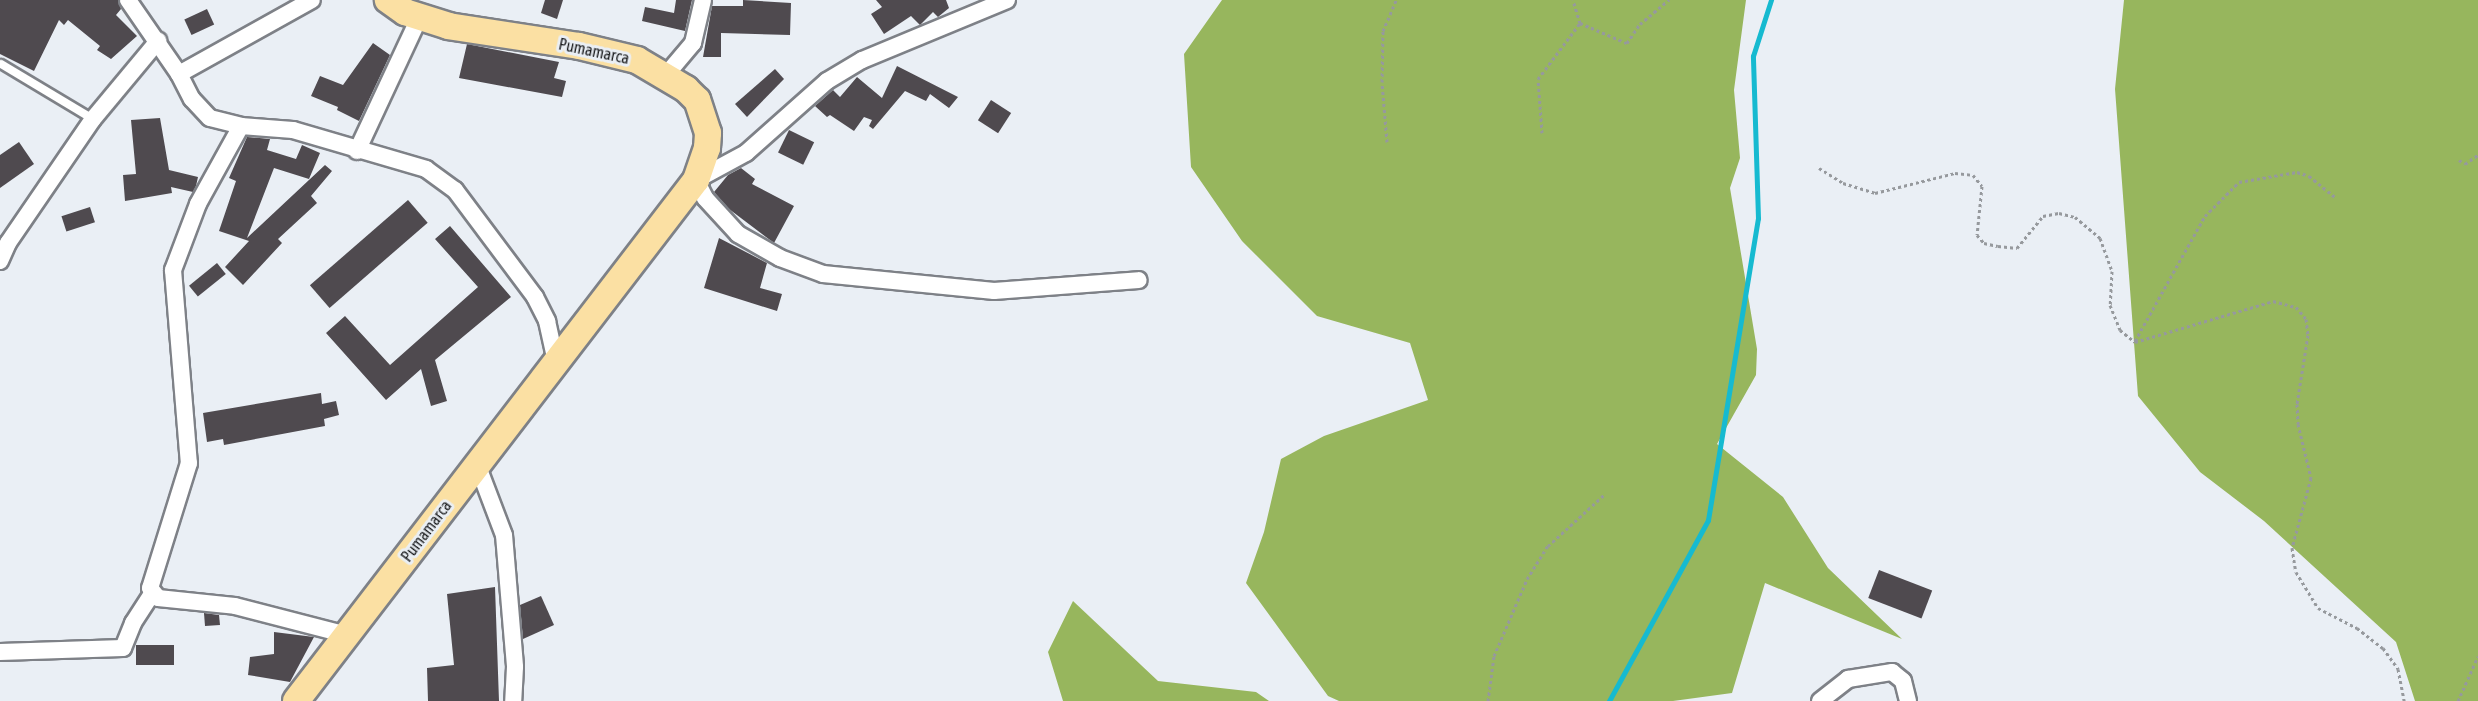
<!DOCTYPE html>
<style>
body{margin:0}
#map{position:relative;width:2478px;height:701px;overflow:hidden;background:#eaeff5;font-family:"Asap Condensed",sans-serif}
div>[style]{position:absolute}
.forest>*{inset:0;background:#97b65d}
.stream>*{height:5px;margin:-2.5px;padding:0 2.5px;transform-origin:2.5px;border-radius:2.5px;background:#16bad0}
.building>*{inset:0;background:#4f4a4f;transform-origin:0 0}
.path>*{height:3px;margin-top:-1.5px;transform-origin:0;background:repeating-linear-gradient(90deg,#96999d 0 3px,transparent 0 6px)}
.roads{filter:drop-shadow(2px 0 #7e8187) drop-shadow(-2px 0 #7e8187) drop-shadow(0 2px #7e8187) drop-shadow(0 -2px #7e8187)}
.service>*{height:8px;margin:-4px;padding:0 4px;transform-origin:4px;border-radius:4px;background:#fff}
.minor>*{height:16px;margin:-8px;padding:0 8px;transform-origin:8px;border-radius:8px;background:#fff}
.primary>*{height:26px;margin:-13px;padding:0 13px;transform-origin:13px;border-radius:13px;background:#fbe0a3}
span{translate:-50% -50%;white-space:nowrap;text-align:center;line-height:1.15;-webkit-text-stroke:6px #eaeff5;paint-order:stroke}
.street-label{font-size:16px;color:#151618}
</style>
<div id="map">
<div class="forest">
<div style="clip-path:polygon(1222px 0,1746px 0,1734px 90px,1740px 158px,1730px 188px,1757px 349px,1756px 375px,1717px 444px,1783px 497px,1828px 568px,1902px 639px,1765px 583px,1732px 693px,1673px 701px,1339px 701px,1328px 696px,1246px 583px,1264px 532px,1281px 459px,1324px 436px,1428px 400px,1410px 343px,1317px 316px,1242px 241px,1191px 167px,1184px 54px)"></div>
<div style="clip-path:polygon(2124px 0,2478px 0,2478px 701px,2415px 701px,2396px 642px,2264px 521px,2200px 472px,2138px 396px,2115px 89px)"></div>
<div style="clip-path:polygon(1073px 601px,1158px 681px,1256px 692px,1269px 701px,1063px 701px,1048px 652px)"></div>
</div>
<div class="stream">
<div style="left:1609px;top:701px;width:206px;rotate:-61.3deg"></div>
<div style="left:1708px;top:520px;width:306px;rotate:-80.6deg"></div>
<div style="left:1758px;top:218px;width:162px;rotate:-91.8deg"></div>
<div style="left:1753px;top:56px;width:59px;rotate:-72.2deg"></div>
</div>
<div class="building">
<div style="clip-path:polygon(0 0,118px 0,121px 9px,116px 15px,137px 36px,111px 59px,97px 50px,100px 46px,68px 20px,64px 25px,59px 20px,34px 71px,0 54px)"></div>
<div style="clip-path:polygon(545px 0,563px 0,557px 19px,541px 13px)"></div>
<div style="clip-path:polygon(676px 0,692px 0,685px 31px,642px 21px,645px 7px,674px 13px)"></div>
<div style="clip-path:polygon(743px 0,791px 3px,790px 35px,721px 33px,721px 57px,703px 57px,712px 6px,743px 6px)"></div>
<div style="clip-path:polygon(876px 0,946px 0,949px 8px,938px 17px,933px 12px,920px 25px,911px 16px,884px 34px,871px 14px,882px 7px)"></div>
<div style="left:207px;top:9px;width:17px;height:25px;rotate:65deg"></div>
<div style="clip-path:polygon(373px 43px,390px 55px,359px 121px,337px 110px,338px 107px,311px 96px,320px 76px,343px 85px)"></div>
<div style="clip-path:polygon(467px 44px,559px 62px,554px 78px,566px 81px,562px 97px,459px 78px)"></div>
<div style="clip-path:polygon(897px 66px,958px 97px,949px 108px,930px 94px,926px 101px,905px 91px,873px 129px,869px 126px,872px 120px,864px 117px,854px 131px,830px 115px,827px 117px,815px 106px,833px 90px,840px 97px,857px 77px,882px 98px)"></div>
<div style="clip-path:polygon(775px 69px,784px 79px,747px 117px,735px 104px)"></div>
<div style="left:991px;top:100px;width:24px;height:24px;rotate:33deg"></div>
<div style="clip-path:polygon(160px 118px,169px 170px,198px 177px,196px 186px,193px 192px,171px 187px,172px 193px,125px 201px,123px 175px,136px 174px,131px 120px)"></div>
<div style="left:789px;top:130px;width:28px;height:25px;rotate:26deg"></div>
<div style="clip-path:polygon(247px 137px,270px 139px,267px 150px,296px 159px,302px 145px,320px 153px,309px 179px,274px 168px,247px 238px,325px 165px,332px 171px,311px 196px,317px 203px,278px 239px,282px 243px,243px 285px,225px 267px,249px 241px,219px 231px,236px 181px,229px 178px)"></div>
<div style="clip-path:polygon(19px 142px,34px 164px,0 188px,0 155px)"></div>
<div style="clip-path:polygon(741px 168px,755px 179px,752px 184px,794px 206px,774px 243px,729px 209px,714px 192px,728px 175px)"></div>
<div style="left:408px;top:200px;width:30px;height:130px;rotate:49deg"></div>
<div style="left:90px;top:207px;width:16px;height:30px;rotate:72deg"></div>
<div style="clip-path:polygon(450px 226px,511px 297px,435px 360px,447px 401px,431px 406px,421px 369px,386px 400px,326px 333px,345px 316px,390px 365px,478px 287px,435px 239px)"></div>
<div style="clip-path:polygon(719px 238px,767px 263px,760px 288px,782px 294px,777px 311px,704px 288px)"></div>
<div style="left:217px;top:263px;width:14px;height:36px;rotate:51deg"></div>
<div style="clip-path:polygon(321px 393px,322px 404px,336px 401px,339px 415px,324px 419px,325px 426px,224px 445px,223px 439px,207px 442px,203px 413px)"></div>
<div style="left:1879px;top:570px;width:57px;height:30px;rotate:21deg"></div>
<div style="clip-path:polygon(495px 587px,499px 701px,428px 701px,427px 668px,454px 665px,447px 594px)"></div>
<div style="clip-path:polygon(541px 596px,554px 625px,523px 639px,520px 605px)"></div>
<div style="clip-path:polygon(204px 613px,219px 615px,220px 625px,205px 626px)"></div>
<div style="clip-path:polygon(274px 632px,314px 637px,290px 682px,248px 675px,250px 657px,274px 654px)"></div>
<div style="left:136px;top:645px;width:38px;height:20px"></div>
</div>
<div class="path">
<div style="left:1580px;top:23px;width:51px;rotate:23.1deg"></div>
<div style="left:1627px;top:43px;width:23px;rotate:-56deg"></div>
<div style="left:1640px;top:24px;width:38px;rotate:-40deg"></div>
<div style="left:1542px;top:133px;width:54px;rotate:-94.2deg"></div>
<div style="left:1538px;top:79px;width:70px;rotate:-53.1deg"></div>
<div style="left:1580px;top:23px;width:24px;rotate:-107deg"></div>
<div style="left:1387px;top:142px;width:60px;rotate:-94.8deg"></div>
<div style="left:1382px;top:82px;width:51px;rotate:-88.9deg"></div>
<div style="left:1383px;top:31px;width:34px;rotate:-67deg"></div>
<div style="left:2459px;top:160px;width:7px;rotate:34deg"></div>
<div style="left:2465px;top:164px;width:16px;rotate:-35deg"></div>
<div style="left:1819px;top:168px;width:28px;rotate:32deg"></div>
<div style="left:1843px;top:183px;width:34px;rotate:17deg"></div>
<div style="left:1875px;top:193px;width:82px;rotate:-14deg"></div>
<div style="left:1955px;top:173px;width:18px;rotate:6deg"></div>
<div style="left:1973px;top:175px;width:14px;rotate:51deg"></div>
<div style="left:1982px;top:186px;width:49px;rotate:95.8deg"></div>
<div style="left:1977px;top:235px;width:11px;rotate:49deg"></div>
<div style="left:1984px;top:243px;width:14px;rotate:12deg"></div>
<div style="left:1998px;top:246px;width:19px;rotate:6deg"></div>
<div style="left:2017px;top:248px;width:41px;rotate:-50.9deg"></div>
<div style="left:2043px;top:216px;width:16px;rotate:-11deg"></div>
<div style="left:2059px;top:213px;width:16px;rotate:14deg"></div>
<div style="left:2075px;top:217px;width:33px;rotate:40deg"></div>
<div style="left:2100px;top:238px;width:35px;rotate:70deg"></div>
<div style="left:2112px;top:271px;width:34px;rotate:93deg"></div>
<div style="left:2110px;top:305px;width:27px;rotate:68deg"></div>
<div style="left:2120px;top:330px;width:19px;rotate:39deg"></div>
<div style="left:2135px;top:342px;width:144px;rotate:-16.5deg"></div>
<div style="left:2273px;top:301px;width:24px;rotate:15deg"></div>
<div style="left:2296px;top:307px;width:16px;rotate:50deg"></div>
<div style="left:2306px;top:319px;width:16px;rotate:83deg"></div>
<div style="left:2308px;top:335px;width:70px;rotate:99.1deg"></div>
<div style="left:2297px;top:404px;width:20px;rotate:87deg"></div>
<div style="left:2298px;top:424px;width:56px;rotate:76.5deg"></div>
<div style="left:2311px;top:478px;width:73px;rotate:105.2deg"></div>
<div style="left:2292px;top:548px;width:24px;rotate:81deg"></div>
<div style="left:2296px;top:572px;width:42px;rotate:58.6deg"></div>
<div style="left:2318px;top:608px;width:44px;rotate:27.1deg"></div>
<div style="left:2357px;top:628px;width:33px;rotate:38deg"></div>
<div style="left:2383px;top:648px;width:26px;rotate:54deg"></div>
<div style="left:2398px;top:669px;width:33px;rotate:79deg"></div>
<div style="left:2135px;top:341px;width:143px;rotate:-60.8deg"></div>
<div style="left:2205px;top:216px;width:48px;rotate:-45deg"></div>
<div style="left:2239px;top:182px;width:59px;rotate:-9.8deg"></div>
<div style="left:2297px;top:172px;width:13px;rotate:18deg"></div>
<div style="left:2309px;top:176px;width:35px;rotate:39deg"></div>
<div style="left:1488px;top:701px;width:45px;rotate:-82.4deg"></div>
<div style="left:1494px;top:656px;width:84px;rotate:-66.8deg"></div>
<div style="left:1527px;top:579px;width:39px;rotate:-58deg"></div>
<div style="left:1548px;top:546px;width:77px;rotate:-42.4deg"></div>
<div style="left:2458px;top:701px;width:49px;rotate:-66deg"></div>
</div>
<div class="roads">
<div class="service">
<div style="left:1px;top:64px;width:107px;rotate:30.9deg"></div>
</div>
<div class="minor">
<div style="left:128px;top:0;width:90px;rotate:55.4deg"></div>
<div style="left:179px;top:74px;width:28px;rotate:63deg"></div>
<div style="left:192px;top:99px;width:26px;rotate:47deg"></div>
<div style="left:210px;top:118px;width:32px;rotate:14deg"></div>
<div style="left:241px;top:126px;width:52px;rotate:4.4deg"></div>
<div style="left:293px;top:130px;width:139px;rotate:16.3deg"></div>
<div style="left:426px;top:169px;width:36px;rotate:36deg"></div>
<div style="left:455px;top:190px;width:134px;rotate:53.2deg"></div>
<div style="left:535px;top:297px;width:27px;rotate:63deg"></div>
<div style="left:547px;top:321px;width:42px;rotate:77.6deg"></div>
<div style="left:1007px;top:0;width:157px;rotate:157.5deg"></div>
<div style="left:862px;top:60px;width:41px;rotate:149deg"></div>
<div style="left:827px;top:81px;width:108px;rotate:138.4deg"></div>
<div style="left:746px;top:153px;width:57px;rotate:151.6deg"></div>
<div style="left:696px;top:180px;width:20px;rotate:63deg"></div>
<div style="left:705px;top:198px;width:49px;rotate:47.5deg"></div>
<div style="left:738px;top:234px;width:48px;rotate:29.7deg"></div>
<div style="left:780px;top:258px;width:46px;rotate:20.4deg"></div>
<div style="left:823px;top:274px;width:172px;rotate:5.7deg"></div>
<div style="left:994px;top:291px;width:145px;rotate:-4.3deg"></div>
<div style="left:179px;top:74px;width:152px;rotate:-29.1deg"></div>
<div style="left:666px;top:75px;width:42px;rotate:-49.8deg"></div>
<div style="left:693px;top:43px;width:44px;rotate:-76.9deg"></div>
<div style="left:241px;top:126px;width:89px;rotate:118.9deg"></div>
<div style="left:198px;top:204px;width:71px;rotate:110.7deg"></div>
<div style="left:173px;top:270px;width:194px;rotate:85.3deg"></div>
<div style="left:189px;top:463px;width:131px;rotate:107.3deg"></div>
<div style="left:150px;top:588px;width:13px;rotate:51deg"></div>
<div style="left:158px;top:598px;width:77px;rotate:5.9deg"></div>
<div style="left:235px;top:606px;width:116px;rotate:14.5deg"></div>
<div style="left:357px;top:151px;width:147px;rotate:-65deg"></div>
<div style="left:0;top:261px;width:20px;rotate:-66deg"></div>
<div style="left:8px;top:243px;width:150px;rotate:-55.6deg"></div>
<div style="left:93px;top:119px;width:102px;rotate:-50.2deg"></div>
<div style="left:477px;top:464px;width:76px;rotate:69.2deg"></div>
<div style="left:504px;top:535px;width:132px;rotate:85.2deg"></div>
<div style="left:515px;top:667px;width:34px;rotate:93deg"></div>
<div style="left:0;top:652px;width:123px;rotate:-1.9deg"></div>
<div style="left:123px;top:648px;width:27px;rotate:-68deg"></div>
<div style="left:133px;top:623px;width:35px;rotate:-57deg"></div>
<div style="left:1820px;top:701px;width:36px;rotate:-38deg"></div>
<div style="left:1848px;top:679px;width:45px;rotate:-9deg"></div>
<div style="left:1892px;top:672px;width:14px;rotate:39deg"></div>
<div style="left:1903px;top:681px;width:21px;rotate:76deg"></div>
</div>
<div class="primary">
<div style="left:296px;top:701px;width:657px;rotate:-52.48deg"></div>
<div style="left:696px;top:180px;width:34px;rotate:-71deg"></div>
<div style="left:707px;top:148px;width:15px;rotate:-86deg"></div>
<div style="left:708px;top:133px;width:35px;rotate:-108deg"></div>
<div style="left:697px;top:100px;width:16px;rotate:-135deg"></div>
<div style="left:686px;top:89px;width:57px;rotate:-149.4deg"></div>
<div style="left:637px;top:60px;width:60px;rotate:-166.4deg"></div>
<div style="left:579px;top:46px;width:132px;rotate:-171.3deg"></div>
<div style="left:449px;top:26px;width:46px;rotate:-162.3deg"></div>
<div style="left:405px;top:12px;width:21px;rotate:-145deg"></div>
</div>
</div>
<div class="street-label">
<span style="left:594px;top:51px;rotate:12deg">Pumamarca</span>
<span style="left:426px;top:531px;rotate:-53deg">Pumamarca</span>
</div>
</div>
